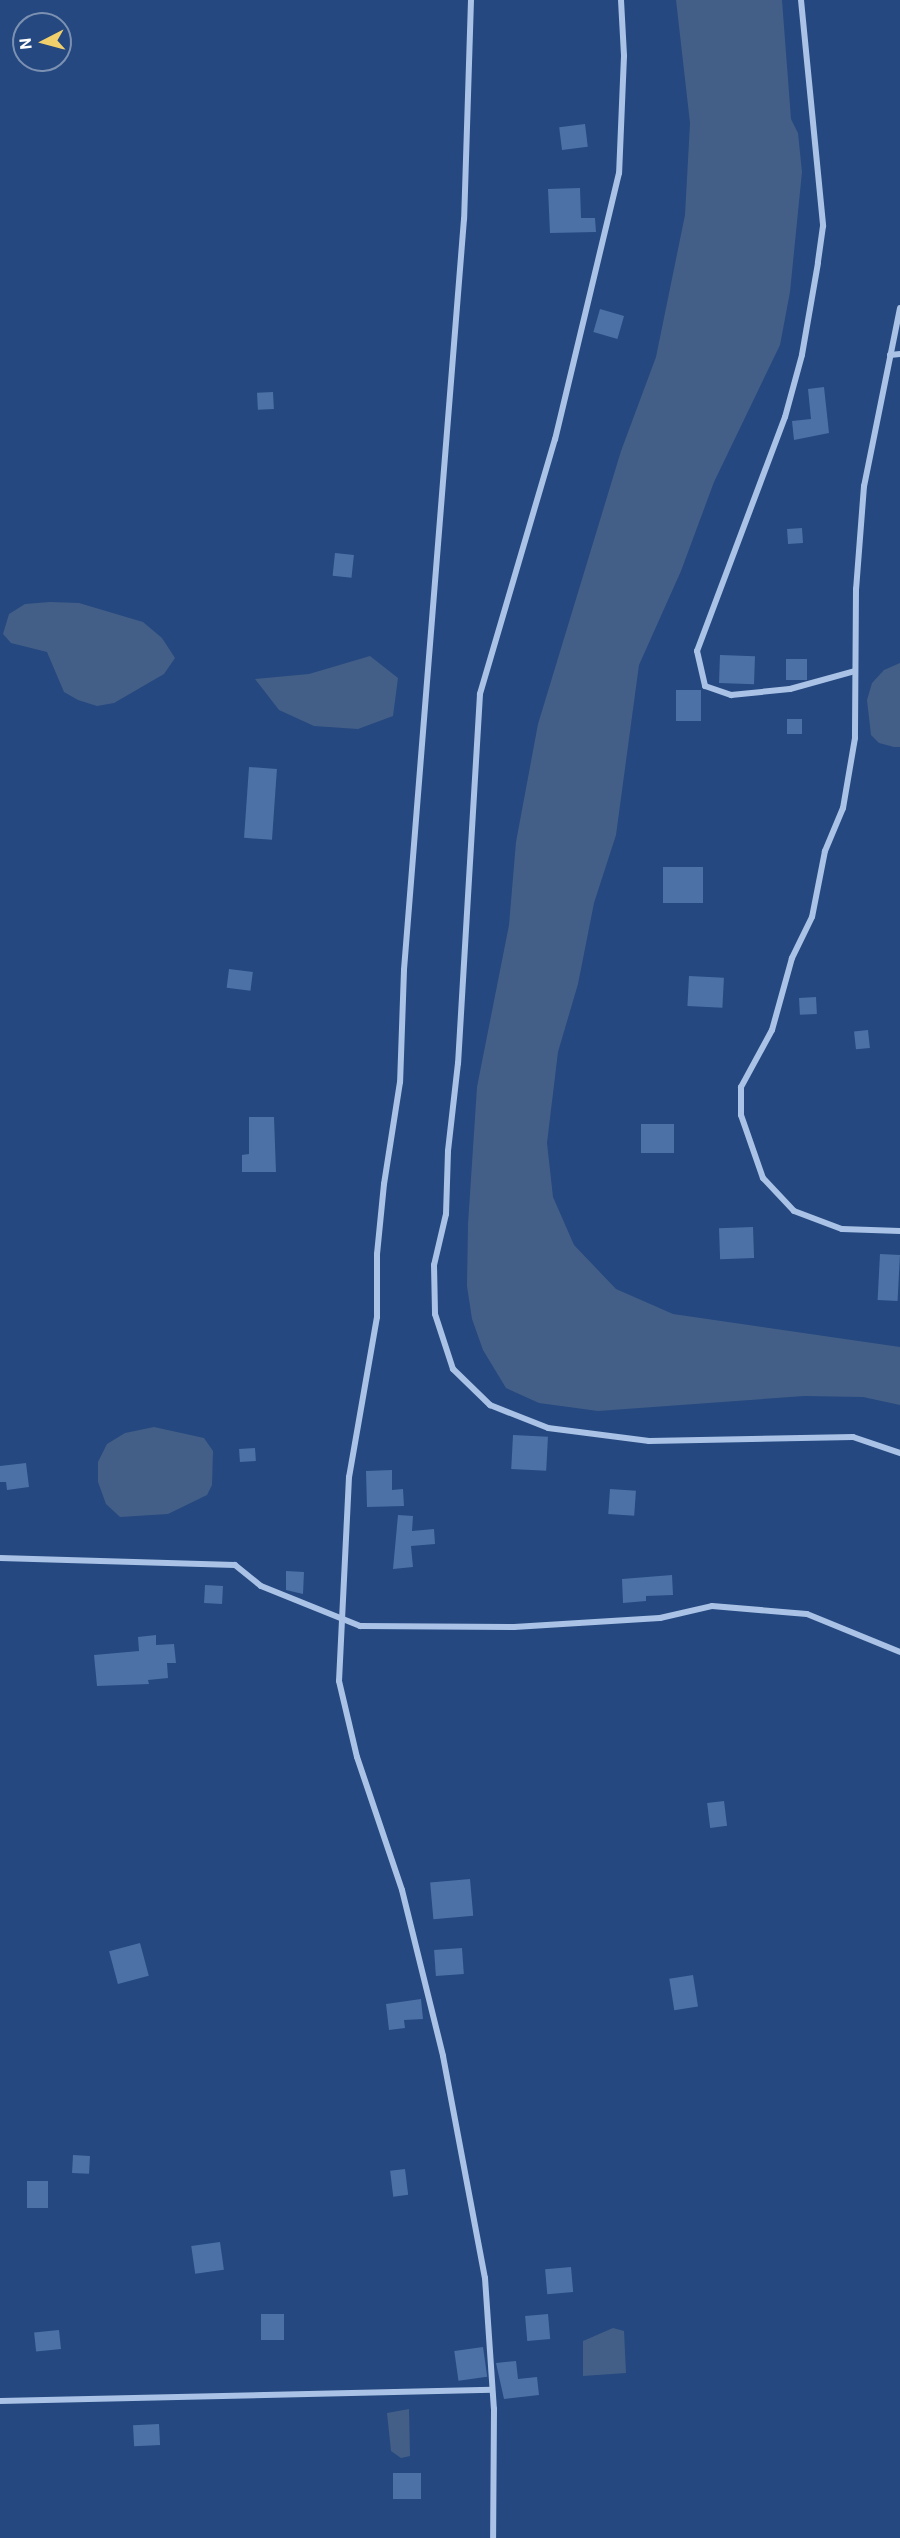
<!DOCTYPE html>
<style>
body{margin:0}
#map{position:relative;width:900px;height:2538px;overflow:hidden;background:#24487f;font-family:Roboto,sans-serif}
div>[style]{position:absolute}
.water>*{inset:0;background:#445f87}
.building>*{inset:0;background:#4c71a7;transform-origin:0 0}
.minor>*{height:6px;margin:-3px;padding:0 3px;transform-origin:3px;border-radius:3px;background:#a9c2e6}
span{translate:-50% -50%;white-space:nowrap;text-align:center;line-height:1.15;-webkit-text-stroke:5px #24487f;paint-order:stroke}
.north{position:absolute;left:12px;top:12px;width:60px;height:60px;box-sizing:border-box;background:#24487f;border:2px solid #7c91b2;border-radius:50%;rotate:264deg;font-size:16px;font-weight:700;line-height:24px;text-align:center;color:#fff}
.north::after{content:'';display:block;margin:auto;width:21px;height:27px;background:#f1d06c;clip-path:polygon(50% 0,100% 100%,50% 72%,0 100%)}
</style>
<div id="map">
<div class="water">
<div style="clip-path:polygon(676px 0,782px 0,791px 119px,798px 133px,802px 172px,790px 292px,780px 345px,714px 482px,681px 571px,639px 665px,616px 835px,594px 903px,578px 984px,558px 1052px,547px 1143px,553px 1197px,574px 1245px,616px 1289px,673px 1314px,900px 1347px,900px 1405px,863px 1397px,804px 1396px,598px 1411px,539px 1403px,506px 1388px,483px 1350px,472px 1319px,467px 1286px,468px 1224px,477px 1087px,509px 925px,516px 842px,538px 724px,621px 451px,656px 357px,685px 215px,690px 123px)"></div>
<div style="clip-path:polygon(50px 602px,79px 603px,143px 622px,162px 638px,175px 658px,164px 674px,114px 703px,97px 706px,78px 700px,64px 692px,47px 652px,11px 643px,3px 634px,9px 614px,25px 604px)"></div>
<div style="clip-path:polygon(370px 656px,398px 678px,393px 716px,358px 729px,314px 726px,279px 710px,255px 679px,309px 674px)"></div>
<div style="clip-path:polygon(900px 663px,900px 747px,894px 747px,879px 743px,871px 735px,867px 700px,872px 683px,884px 670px)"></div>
<div style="clip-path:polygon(154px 1427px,204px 1438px,213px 1451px,212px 1485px,207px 1495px,168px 1514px,120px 1517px,106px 1504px,98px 1482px,98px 1462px,107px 1444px,125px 1433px)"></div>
<div style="clip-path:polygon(613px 2328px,624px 2331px,626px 2373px,583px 2376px,583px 2341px)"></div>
<div style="clip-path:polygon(409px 2409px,410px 2456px,401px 2458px,391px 2451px,387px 2413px)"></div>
</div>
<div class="building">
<div style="left:585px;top:124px;width:23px;height:26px;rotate:83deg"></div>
<div style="clip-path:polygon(580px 188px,581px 218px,595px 218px,596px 232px,550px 233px,548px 189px)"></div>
<div style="left:600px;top:309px;width:25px;height:24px;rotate:16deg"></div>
<div style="clip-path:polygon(824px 387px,829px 433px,794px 440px,792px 421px,811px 419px,808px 389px)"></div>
<div style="left:273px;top:392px;width:17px;height:16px;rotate:87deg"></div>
<div style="left:802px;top:528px;width:15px;height:15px;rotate:86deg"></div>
<div style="left:335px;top:553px;width:19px;height:23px;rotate:6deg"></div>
<div style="left:720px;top:655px;width:35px;height:28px;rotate:2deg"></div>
<div style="left:786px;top:659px;width:21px;height:21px"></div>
<div style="left:701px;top:690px;width:31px;height:25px;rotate:90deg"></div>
<div style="left:787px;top:719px;width:15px;height:15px"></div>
<div style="left:249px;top:767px;width:28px;height:71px;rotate:4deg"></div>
<div style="left:663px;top:867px;width:40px;height:36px"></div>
<div style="left:229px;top:969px;width:24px;height:19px;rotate:7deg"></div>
<div style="left:689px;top:976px;width:35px;height:30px;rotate:3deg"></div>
<div style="left:816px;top:997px;width:17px;height:17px;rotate:87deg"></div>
<div style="left:868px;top:1030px;width:18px;height:14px;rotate:84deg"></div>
<div style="clip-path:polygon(249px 1117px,274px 1117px,276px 1172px,242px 1172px,242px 1155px,249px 1154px)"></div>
<div style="left:641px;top:1124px;width:33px;height:29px"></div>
<div style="left:753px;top:1227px;width:31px;height:34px;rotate:88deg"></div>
<div style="left:880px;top:1254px;width:20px;height:46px;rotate:3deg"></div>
<div style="left:513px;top:1435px;width:35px;height:34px;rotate:3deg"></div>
<div style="left:255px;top:1448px;width:13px;height:16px;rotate:86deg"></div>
<div style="clip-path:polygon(26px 1463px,29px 1487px,7px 1490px,6px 1482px,0 1482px,0 1466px)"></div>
<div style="clip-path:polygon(392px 1470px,392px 1490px,403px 1489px,404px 1506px,367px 1507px,366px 1471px)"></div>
<div style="left:610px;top:1489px;width:26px;height:25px;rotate:4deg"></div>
<div style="clip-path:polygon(398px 1515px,413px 1516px,412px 1531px,434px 1529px,435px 1544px,411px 1546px,413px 1567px,393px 1569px)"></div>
<div style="clip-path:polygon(286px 1571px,304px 1572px,303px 1594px,286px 1590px)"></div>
<div style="clip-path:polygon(672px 1575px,673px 1595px,646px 1596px,646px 1601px,623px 1603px,622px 1579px)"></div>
<div style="left:205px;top:1585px;width:18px;height:18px;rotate:3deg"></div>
<div style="clip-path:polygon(156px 1635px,156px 1645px,174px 1644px,176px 1663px,167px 1663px,168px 1678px,148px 1680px,149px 1684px,97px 1686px,94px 1655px,139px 1651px,138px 1637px)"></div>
<div style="left:724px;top:1801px;width:25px;height:17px;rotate:83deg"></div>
<div style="left:470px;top:1879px;width:37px;height:40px;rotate:85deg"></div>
<div style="left:140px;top:1943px;width:34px;height:32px;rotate:75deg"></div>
<div style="left:462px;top:1948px;width:26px;height:28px;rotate:86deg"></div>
<div style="left:693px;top:1975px;width:32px;height:24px;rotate:81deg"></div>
<div style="clip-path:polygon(421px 1999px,423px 2019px,404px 2020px,405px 2028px,389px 2030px,386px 2004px)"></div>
<div style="left:73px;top:2155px;width:17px;height:18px;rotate:3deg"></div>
<div style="left:405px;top:2169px;width:26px;height:15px;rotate:83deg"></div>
<div style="left:27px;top:2181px;width:21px;height:27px"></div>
<div style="left:220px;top:2242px;width:28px;height:29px;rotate:82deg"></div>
<div style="left:571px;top:2267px;width:25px;height:26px;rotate:85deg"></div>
<div style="left:261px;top:2314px;width:23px;height:26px"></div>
<div style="left:548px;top:2314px;width:25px;height:23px;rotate:85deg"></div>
<div style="left:59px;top:2330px;width:19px;height:25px;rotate:84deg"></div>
<div style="left:483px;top:2347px;width:30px;height:29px;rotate:82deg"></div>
<div style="clip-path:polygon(516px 2361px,518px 2379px,537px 2377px,539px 2395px,504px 2399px,496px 2363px)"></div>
<div style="left:159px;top:2424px;width:21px;height:26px;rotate:87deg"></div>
<div style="left:393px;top:2473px;width:28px;height:26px"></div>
</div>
<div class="minor">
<div style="left:471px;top:0;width:219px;rotate:91.8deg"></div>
<div style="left:464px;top:219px;width:753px;rotate:94.57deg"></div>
<div style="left:404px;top:970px;width:112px;rotate:92deg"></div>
<div style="left:400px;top:1082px;width:103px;rotate:98.9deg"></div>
<div style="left:384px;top:1184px;width:70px;rotate:95.7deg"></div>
<div style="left:377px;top:1254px;width:63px;rotate:90deg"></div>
<div style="left:377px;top:1317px;width:162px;rotate:99.9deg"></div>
<div style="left:349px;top:1477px;width:204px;rotate:92.8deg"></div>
<div style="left:339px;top:1681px;width:78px;rotate:76.7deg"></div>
<div style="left:357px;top:1757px;width:140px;rotate:71.3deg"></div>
<div style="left:402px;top:1890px;width:171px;rotate:76.1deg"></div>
<div style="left:443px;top:2056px;width:226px;rotate:79.3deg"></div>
<div style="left:485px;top:2278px;width:131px;rotate:86.1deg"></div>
<div style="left:494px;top:2409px;width:129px;rotate:90.4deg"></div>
<div style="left:621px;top:0;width:56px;rotate:86.9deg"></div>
<div style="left:624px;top:56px;width:117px;rotate:92.4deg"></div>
<div style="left:619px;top:173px;width:274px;rotate:103.5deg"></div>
<div style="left:555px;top:439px;width:266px;rotate:106.4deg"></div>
<div style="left:480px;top:694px;width:370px;rotate:93.4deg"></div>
<div style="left:458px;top:1063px;width:89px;rotate:96.5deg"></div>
<div style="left:448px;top:1151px;width:63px;rotate:91.8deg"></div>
<div style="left:446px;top:1214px;width:52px;rotate:103.2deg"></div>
<div style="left:434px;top:1265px;width:49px;rotate:88.8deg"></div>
<div style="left:435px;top:1314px;width:58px;rotate:71.9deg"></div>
<div style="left:453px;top:1369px;width:52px;rotate:44.2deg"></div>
<div style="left:490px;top:1405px;width:62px;rotate:21.6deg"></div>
<div style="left:548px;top:1428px;width:102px;rotate:7.3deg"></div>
<div style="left:649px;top:1441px;width:204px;rotate:-1.1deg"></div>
<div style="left:853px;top:1437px;width:50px;rotate:18.8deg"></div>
<div style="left:801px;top:0;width:227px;rotate:84.4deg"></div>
<div style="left:823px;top:226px;width:37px;rotate:98deg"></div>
<div style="left:818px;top:263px;width:93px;rotate:99.9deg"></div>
<div style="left:802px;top:355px;width:64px;rotate:105.3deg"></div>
<div style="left:785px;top:417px;width:250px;rotate:110.6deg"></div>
<div style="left:697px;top:651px;width:36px;rotate:77deg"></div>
<div style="left:705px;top:686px;width:28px;rotate:19deg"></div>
<div style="left:731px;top:695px;width:59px;rotate:-5.8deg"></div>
<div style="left:790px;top:689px;width:67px;rotate:-15.5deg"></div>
<div style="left:900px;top:308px;width:182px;rotate:101.4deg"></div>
<div style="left:864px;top:486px;width:103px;rotate:94.4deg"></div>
<div style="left:856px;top:589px;width:149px;rotate:90.4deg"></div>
<div style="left:855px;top:738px;width:71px;rotate:99.7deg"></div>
<div style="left:843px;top:808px;width:47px;rotate:112.7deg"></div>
<div style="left:825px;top:851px;width:67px;rotate:101.1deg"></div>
<div style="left:812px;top:917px;width:46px;rotate:116deg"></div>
<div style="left:792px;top:958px;width:75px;rotate:105.5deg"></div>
<div style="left:772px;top:1030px;width:65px;rotate:118.5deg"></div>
<div style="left:741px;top:1087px;width:28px;rotate:90deg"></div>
<div style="left:741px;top:1115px;width:67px;rotate:70.8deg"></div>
<div style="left:763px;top:1178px;width:45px;rotate:46.8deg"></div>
<div style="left:794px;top:1211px;width:51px;rotate:20.6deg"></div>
<div style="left:842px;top:1229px;width:58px;rotate:2deg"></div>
<div style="left:890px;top:355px;width:10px;rotate:-6deg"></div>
<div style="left:0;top:1558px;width:235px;rotate:1.7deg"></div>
<div style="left:235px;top:1565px;width:33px;rotate:39deg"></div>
<div style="left:261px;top:1586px;width:107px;rotate:22deg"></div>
<div style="left:360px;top:1626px;width:154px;rotate:0.4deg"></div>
<div style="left:514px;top:1627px;width:146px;rotate:-3.5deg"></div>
<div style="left:660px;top:1618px;width:53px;rotate:-13deg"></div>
<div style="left:712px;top:1606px;width:95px;rotate:4.8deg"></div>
<div style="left:807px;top:1614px;width:100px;rotate:22.2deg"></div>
<div style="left:0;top:2401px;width:492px;rotate:-1.3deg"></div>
</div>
<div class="north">N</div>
</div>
